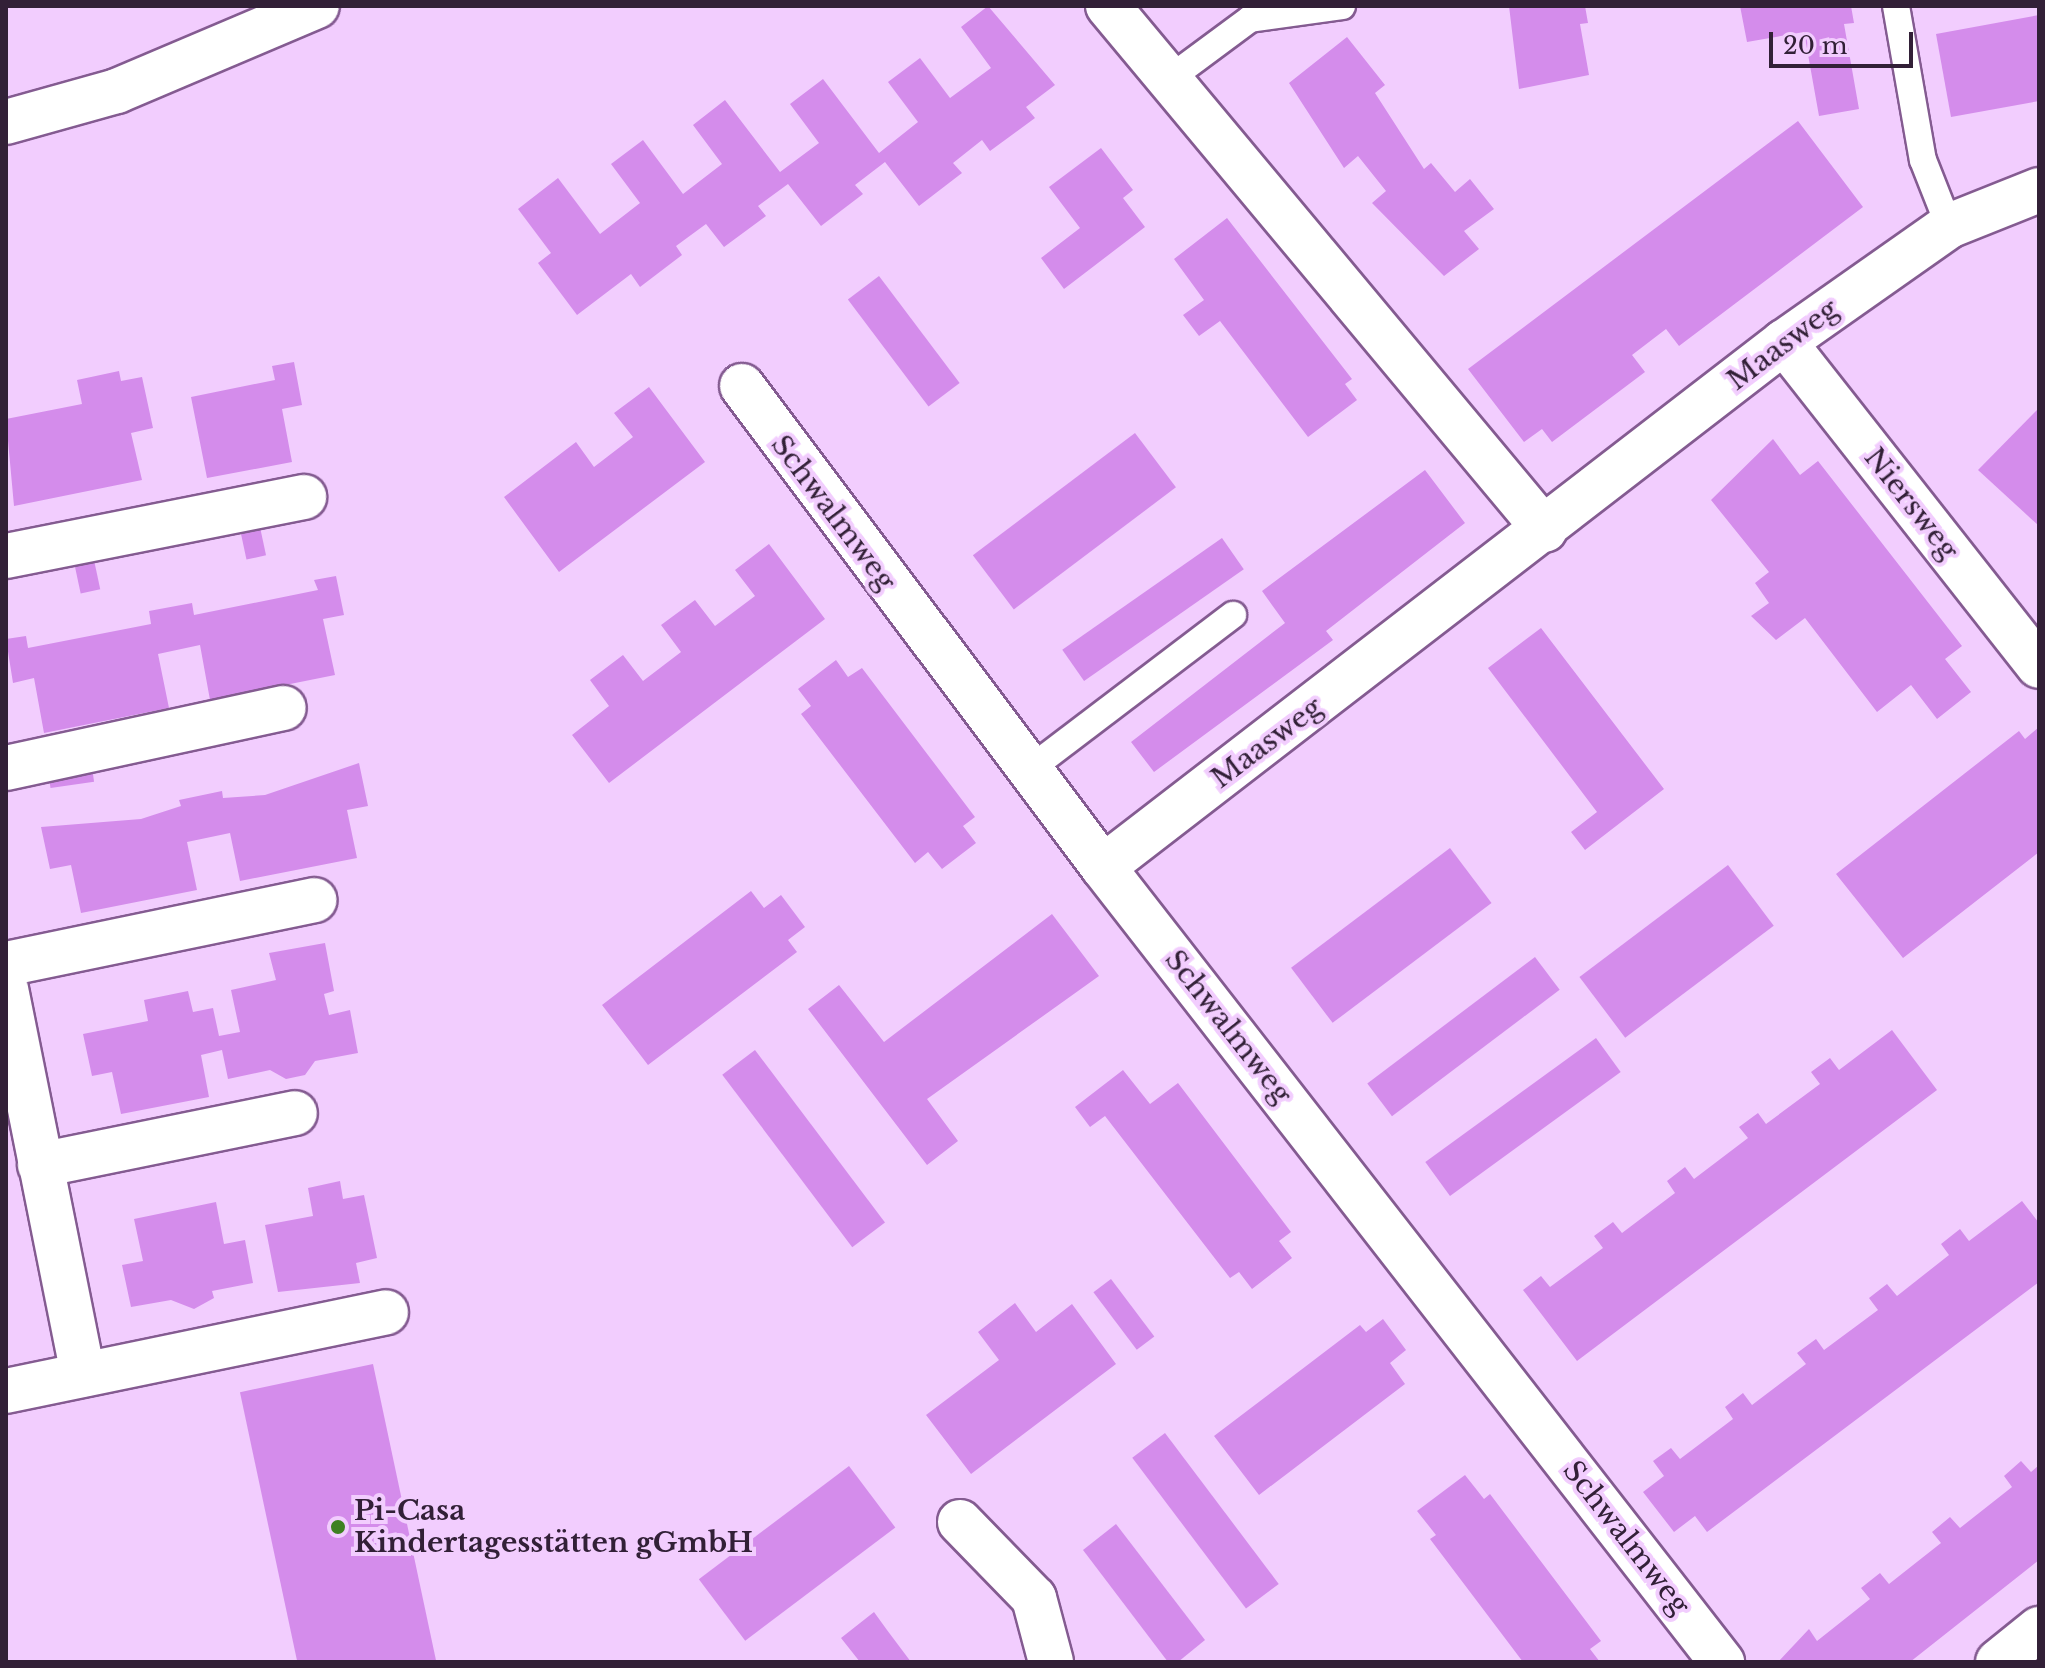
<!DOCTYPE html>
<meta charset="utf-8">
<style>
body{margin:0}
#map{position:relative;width:2045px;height:1668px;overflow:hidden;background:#f2cdfe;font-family:"Libre Baskerville",serif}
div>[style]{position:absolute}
.building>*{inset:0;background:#d48ceb;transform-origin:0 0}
.roads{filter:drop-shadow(2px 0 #845b91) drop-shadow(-2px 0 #845b91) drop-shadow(0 2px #845b91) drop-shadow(0 -2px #845b91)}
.service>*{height:26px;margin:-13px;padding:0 13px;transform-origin:13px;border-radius:13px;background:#fff}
.minor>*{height:44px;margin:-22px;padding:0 22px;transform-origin:22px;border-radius:22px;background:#fff}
.tertiary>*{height:44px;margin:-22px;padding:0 22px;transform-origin:22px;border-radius:22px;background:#fff}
.dots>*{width:22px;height:22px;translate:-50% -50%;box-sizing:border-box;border:4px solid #f2cdfe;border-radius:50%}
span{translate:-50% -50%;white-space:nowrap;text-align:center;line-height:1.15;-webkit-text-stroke:8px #f2cdfe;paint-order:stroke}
.street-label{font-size:28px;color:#322037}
.poi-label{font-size:28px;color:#322037;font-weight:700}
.left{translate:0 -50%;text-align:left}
.frame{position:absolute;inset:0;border:8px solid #322037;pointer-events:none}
.scale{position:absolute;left:1769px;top:32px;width:144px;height:36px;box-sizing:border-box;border:4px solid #322037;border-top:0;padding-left:10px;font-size:24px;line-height:28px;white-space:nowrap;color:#322037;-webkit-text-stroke:6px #f2cdfe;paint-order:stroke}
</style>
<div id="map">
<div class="building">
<div style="clip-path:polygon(988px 6px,1055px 85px,1026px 107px,1035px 118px,990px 151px,982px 140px,953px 163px,962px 173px,919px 206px,885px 162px,855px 185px,863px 194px,821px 226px,788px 184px,758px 206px,766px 216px,724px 247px,706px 224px,676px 246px,682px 255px,640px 287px,631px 274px,577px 315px,538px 263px,551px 253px,518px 209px,558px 178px,600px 234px,640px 203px,611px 164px,643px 140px,683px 194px,722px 164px,693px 125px,725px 100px,780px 172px,819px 143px,790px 104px,823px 79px,879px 153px,918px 122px,888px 82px,920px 58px,950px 98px,991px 68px,961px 27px)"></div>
<div style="clip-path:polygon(1509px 6px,1585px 6px,1588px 23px,1580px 24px,1589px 75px,1519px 89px)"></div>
<div style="clip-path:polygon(1740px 6px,1851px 6px,1854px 23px,1844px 24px,1859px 109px,1819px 116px,1804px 32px,1747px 42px)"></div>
<div style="clip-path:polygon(2039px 15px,2039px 101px,1951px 117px,1936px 34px)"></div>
<div style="clip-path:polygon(1347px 37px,1385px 85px,1375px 93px,1424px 169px,1431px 163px,1455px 192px,1470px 179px,1494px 209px,1464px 231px,1479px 249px,1444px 276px,1372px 203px,1386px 191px,1358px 156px,1344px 168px,1289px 83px)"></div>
<div style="clip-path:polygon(1798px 121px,1863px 207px,1679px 346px,1666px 329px,1632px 355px,1645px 372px,1552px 442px,1542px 429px,1524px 442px,1468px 369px)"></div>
<div style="clip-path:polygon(1101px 148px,1133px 190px,1123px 198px,1145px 227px,1064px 289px,1041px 258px,1080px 228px,1049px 187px)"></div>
<div style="clip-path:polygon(1227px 218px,1352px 379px,1345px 384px,1357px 400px,1308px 437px,1220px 321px,1199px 336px,1183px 315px,1204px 300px,1174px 259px)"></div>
<div style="left:879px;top:276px;width:134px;height:39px;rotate:53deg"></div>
<div style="clip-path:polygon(294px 362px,302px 405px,282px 409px,292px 462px,207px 478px,191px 397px,275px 380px,272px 366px)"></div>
<div style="clip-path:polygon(119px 371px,121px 381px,142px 377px,153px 428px,131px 433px,142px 480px,14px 506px,6px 419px,82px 404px,77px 380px)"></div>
<div style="clip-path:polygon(649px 387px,705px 462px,559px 572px,504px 497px,576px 442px,594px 467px,633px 437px,614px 413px)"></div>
<div style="clip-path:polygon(2039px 408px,2039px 526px,1978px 470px)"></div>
<div style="left:1135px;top:433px;width:68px;height:203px;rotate:53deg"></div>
<div style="clip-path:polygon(1773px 439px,1800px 475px,1818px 461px,1962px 646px,1945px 659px,1971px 692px,1937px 719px,1911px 685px,1877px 712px,1805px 618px,1776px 640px,1751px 616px,1769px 603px,1755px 583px,1769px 572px,1711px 500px)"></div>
<div style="clip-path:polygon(1425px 470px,1465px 523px,1326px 631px,1333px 640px,1154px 772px,1131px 742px,1285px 623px,1262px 591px)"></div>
<div style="left:260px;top:527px;width:29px;height:20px;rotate:78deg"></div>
<div style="left:1222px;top:538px;width:38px;height:195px;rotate:55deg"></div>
<div style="clip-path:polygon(769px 544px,825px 619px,609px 783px,572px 735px,609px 706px,590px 680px,623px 655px,643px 681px,681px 652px,661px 625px,695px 600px,715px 626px,755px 596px,735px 570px)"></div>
<div style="left:94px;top:560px;width:30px;height:20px;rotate:78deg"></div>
<div style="clip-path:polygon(336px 576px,344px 615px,323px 619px,335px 675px,210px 700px,200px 645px,158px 654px,169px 708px,44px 733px,34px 678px,13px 683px,6px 639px,26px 636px,28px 648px,151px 624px,149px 611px,192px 603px,194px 615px,318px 590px,314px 580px)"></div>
<div style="clip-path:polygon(1541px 628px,1664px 789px,1585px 850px,1571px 832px,1597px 812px,1488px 668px)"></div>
<div style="clip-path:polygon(836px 660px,848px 677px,862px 668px,975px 817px,963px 826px,976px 843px,942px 869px,928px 852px,915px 863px,801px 714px,811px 706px,798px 689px)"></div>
<div style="clip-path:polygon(2039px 727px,2039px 852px,1903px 958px,1836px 874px,2019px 731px,2025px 739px)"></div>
<div style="left:91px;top:760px;width:22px;height:44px;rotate:82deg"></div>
<div style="clip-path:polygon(359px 763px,368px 806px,347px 810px,357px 858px,240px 881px,230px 833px,187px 842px,197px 890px,81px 913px,71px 865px,50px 869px,41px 827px,141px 819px,181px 806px,179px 800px,222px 791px,223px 798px,265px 795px)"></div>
<div style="left:1450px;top:848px;width:69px;height:199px;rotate:53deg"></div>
<div style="left:1728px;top:865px;width:76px;height:186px;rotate:53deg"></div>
<div style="clip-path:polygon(751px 891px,764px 908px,781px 895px,805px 927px,788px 940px,797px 952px,648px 1065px,602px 1005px)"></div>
<div style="clip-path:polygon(1052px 914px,1099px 976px,927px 1099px,958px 1141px,927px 1165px,808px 1009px,839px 985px,884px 1042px)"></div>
<div style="clip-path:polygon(325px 943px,334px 991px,324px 994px,329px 1015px,350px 1010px,358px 1053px,315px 1061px,305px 1075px,286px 1079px,270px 1070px,228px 1079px,222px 1050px,201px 1055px,209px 1097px,121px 1114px,112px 1072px,92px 1076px,83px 1034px,148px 1021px,144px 1000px,188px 991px,193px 1012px,213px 1008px,219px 1036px,240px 1032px,231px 990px,276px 980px,269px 953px)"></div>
<div style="left:1535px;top:957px;width:41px;height:210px;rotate:53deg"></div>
<div style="clip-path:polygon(1892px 1030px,1937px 1090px,1577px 1361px,1523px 1290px,1541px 1276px,1550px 1287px,1603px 1248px,1594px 1236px,1613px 1222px,1622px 1233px,1675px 1193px,1667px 1181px,1685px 1167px,1694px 1179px,1748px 1138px,1739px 1127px,1758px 1113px,1766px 1124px,1820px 1084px,1811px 1072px,1830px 1058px,1839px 1070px)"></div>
<div style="left:1596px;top:1038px;width:42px;height:211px;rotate:54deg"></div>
<div style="left:755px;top:1050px;width:216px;height:41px;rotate:53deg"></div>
<div style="clip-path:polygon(1123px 1070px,1150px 1104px,1178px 1083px,1291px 1232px,1279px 1241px,1292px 1258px,1252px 1289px,1239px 1272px,1230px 1278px,1105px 1116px,1090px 1127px,1075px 1107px)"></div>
<div style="clip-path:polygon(340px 1181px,343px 1199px,364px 1195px,377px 1258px,356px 1263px,360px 1283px,278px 1292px,265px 1225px,313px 1216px,308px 1188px)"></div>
<div style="clip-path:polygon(2022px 1201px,2039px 1223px,2039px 1282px,1707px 1532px,1695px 1516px,1674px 1532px,1643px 1492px,1664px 1476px,1653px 1461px,1671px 1448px,1680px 1459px,1733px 1419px,1725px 1407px,1743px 1393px,1752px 1405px,1806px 1364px,1797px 1353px,1816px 1339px,1824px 1350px,1878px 1310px,1869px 1298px,1887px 1284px,1897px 1296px,1949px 1255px,1941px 1244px,1960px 1229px,1969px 1241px)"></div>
<div style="clip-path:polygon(216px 1202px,224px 1244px,245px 1240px,253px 1283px,212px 1291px,214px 1298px,194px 1309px,171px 1300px,131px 1307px,122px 1265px,143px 1261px,134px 1219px)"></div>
<div style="left:1111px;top:1279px;width:72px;height:22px;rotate:53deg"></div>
<div style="clip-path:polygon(1015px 1303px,1036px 1332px,1072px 1304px,1116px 1364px,971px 1474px,926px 1415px,999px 1360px,978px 1332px)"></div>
<div style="clip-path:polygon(1383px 1319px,1406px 1350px,1390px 1363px,1405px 1384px,1259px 1495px,1214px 1436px,1360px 1325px,1366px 1332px)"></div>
<div style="left:373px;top:1364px;width:305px;height:136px;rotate:78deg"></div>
<div style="left:1165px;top:1433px;width:189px;height:41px;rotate:53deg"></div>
<div style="clip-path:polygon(2021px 1461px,2031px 1472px,2039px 1465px,2039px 1560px,1910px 1662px,1778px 1662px,1809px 1629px,1817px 1641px,1870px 1599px,1861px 1588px,1880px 1573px,1889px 1584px,1941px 1543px,1932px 1532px,1950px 1517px,1960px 1528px,2012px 1487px,2004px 1476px)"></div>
<div style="left:849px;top:1466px;width:77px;height:188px;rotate:53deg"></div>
<div style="clip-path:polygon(1465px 1475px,1484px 1499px,1490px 1494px,1601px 1641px,1590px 1649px,1600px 1662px,1523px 1662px,1430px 1539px,1436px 1535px,1417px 1511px)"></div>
<div style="clip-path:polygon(1116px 1524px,1205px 1640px,1178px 1662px,1168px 1662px,1083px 1550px)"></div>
<div style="clip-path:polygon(874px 1612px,887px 1630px,911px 1662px,860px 1662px,841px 1638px)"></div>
</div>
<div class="roads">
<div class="service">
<div style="left:1896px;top:6px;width:156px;rotate:80.1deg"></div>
<div style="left:1923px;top:160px;width:71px;rotate:68.5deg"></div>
<div style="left:1169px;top:79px;width:101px;rotate:-36.5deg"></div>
<div style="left:1250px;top:19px;width:93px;rotate:-8deg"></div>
<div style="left:1030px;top:769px;width:255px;rotate:-37.2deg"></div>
</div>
<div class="minor">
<div style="left:1108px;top:6px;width:682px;rotate:50.17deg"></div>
<div style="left:1784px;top:342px;width:412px;rotate:51.8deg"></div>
<div style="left:742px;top:386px;width:601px;rotate:53.11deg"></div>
<div style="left:1103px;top:867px;width:1008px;rotate:52.1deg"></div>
<div style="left:6px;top:556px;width:304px;rotate:-11.2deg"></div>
<div style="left:6px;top:768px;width:284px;rotate:-12.2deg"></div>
<div style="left:1103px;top:867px;width:860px;rotate:-37.63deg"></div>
<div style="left:1784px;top:342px;width:202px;rotate:-35.1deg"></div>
<div style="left:1949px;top:226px;width:97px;rotate:-21.8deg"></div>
<div style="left:6px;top:964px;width:315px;rotate:-11.7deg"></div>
<div style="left:6px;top:989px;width:393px;rotate:78.7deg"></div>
<div style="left:40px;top:1165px;width:260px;rotate:-11.5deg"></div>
<div style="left:6px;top:1391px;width:388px;rotate:-11.7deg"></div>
<div style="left:960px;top:1522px;width:106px;rotate:45.8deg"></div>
<div style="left:1034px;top:1598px;width:66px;rotate:75.1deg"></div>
<div style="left:1998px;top:1662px;width:53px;rotate:-38.8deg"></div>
</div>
<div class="tertiary">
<div style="left:6px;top:122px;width:115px;rotate:-15.6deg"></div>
<div style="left:117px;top:91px;width:217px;rotate:-23deg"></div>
</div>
</div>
<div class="dots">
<div style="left:338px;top:1527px;background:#3f8122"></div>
</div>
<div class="street-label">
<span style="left:1783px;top:345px;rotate:-37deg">Maasweg</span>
<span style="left:1911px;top:504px;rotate:52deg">Niersweg</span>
<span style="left:833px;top:513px;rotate:53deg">Schwalmweg</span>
<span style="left:1267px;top:743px;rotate:-37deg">Maasweg</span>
<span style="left:1228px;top:1027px;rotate:52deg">Schwalmweg</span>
<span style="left:1626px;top:1538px;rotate:52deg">Schwalmweg</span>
</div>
<div class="poi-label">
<span class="left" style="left:354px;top:1527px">Pi-Casa<br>Kindertagesstätten gGmbH</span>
</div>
<div class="frame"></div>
<div class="scale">20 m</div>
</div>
